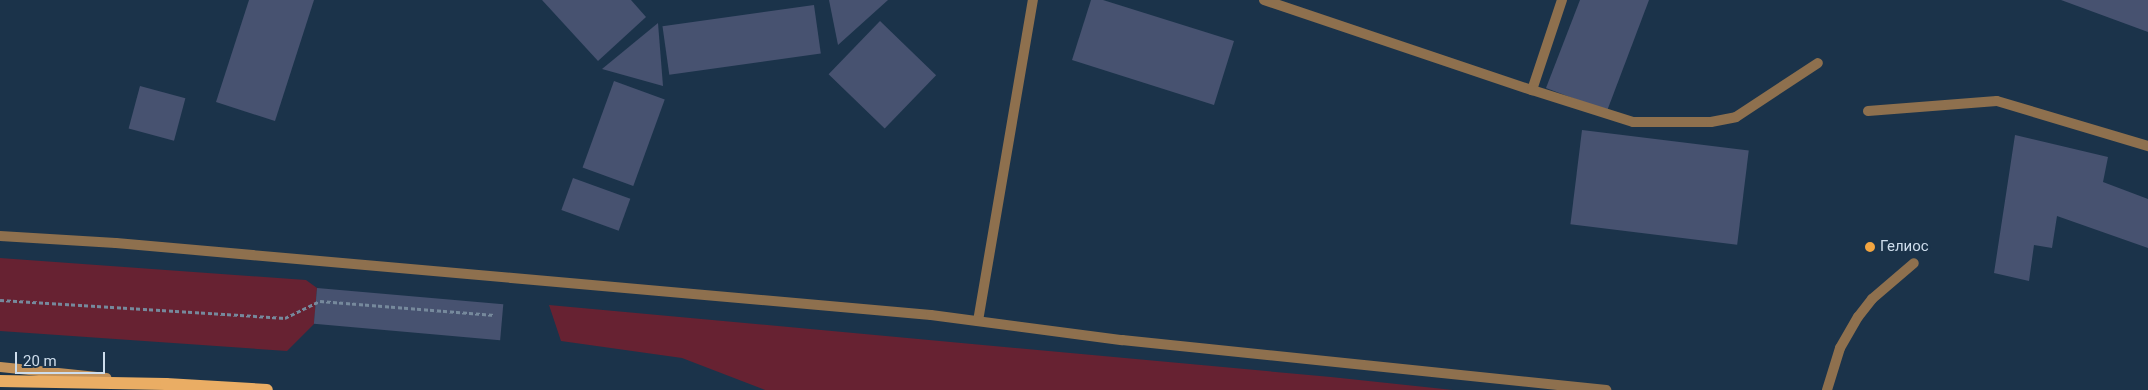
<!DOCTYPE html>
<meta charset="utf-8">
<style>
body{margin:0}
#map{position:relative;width:2148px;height:390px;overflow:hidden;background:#1b334a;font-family:Roboto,sans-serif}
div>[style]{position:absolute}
.green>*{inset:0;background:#672232}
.building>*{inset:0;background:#475270;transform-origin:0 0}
.path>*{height:3px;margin-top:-1.5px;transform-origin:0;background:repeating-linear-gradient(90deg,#76899c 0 4px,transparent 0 6.5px)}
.service>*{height:10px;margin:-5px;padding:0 5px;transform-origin:5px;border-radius:5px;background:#8e704e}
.minor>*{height:10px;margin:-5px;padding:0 5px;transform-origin:5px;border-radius:5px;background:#8e704e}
.secondary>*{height:10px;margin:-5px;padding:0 5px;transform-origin:5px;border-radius:5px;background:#c2925b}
.primary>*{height:12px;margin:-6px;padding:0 6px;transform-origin:6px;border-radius:6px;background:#eaad64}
.dots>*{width:14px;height:14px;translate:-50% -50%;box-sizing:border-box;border:2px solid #1b334a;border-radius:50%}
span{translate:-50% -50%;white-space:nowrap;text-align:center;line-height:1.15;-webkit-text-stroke:4px #1b334a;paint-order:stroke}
.poi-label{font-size:15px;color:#ceddec}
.left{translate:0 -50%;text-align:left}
.scale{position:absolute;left:15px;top:352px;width:90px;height:22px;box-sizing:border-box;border:2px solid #ceddec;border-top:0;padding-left:6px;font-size:15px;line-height:18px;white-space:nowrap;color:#ceddec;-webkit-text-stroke:4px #1b334a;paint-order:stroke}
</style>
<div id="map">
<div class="green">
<div style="clip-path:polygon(0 258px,306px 280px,317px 288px,314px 324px,287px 351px,0 331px)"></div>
<div style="clip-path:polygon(549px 305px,1331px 377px,1453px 390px,765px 390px,682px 358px,561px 341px)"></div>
</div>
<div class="building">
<div style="clip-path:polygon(249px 0,314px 0,275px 121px,216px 102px)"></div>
<div style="clip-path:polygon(542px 0,631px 0,646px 17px,598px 61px)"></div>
<div style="clip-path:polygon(829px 0,888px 0,838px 45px)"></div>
<div style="clip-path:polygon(1091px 0,1103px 0,1234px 41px,1214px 105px,1072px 60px)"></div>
<div style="clip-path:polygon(1580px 0,1649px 0,1607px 111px,1546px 88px)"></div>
<div style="clip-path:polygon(2061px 0,2148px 0,2148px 32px)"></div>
<div style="left:814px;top:5px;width:49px;height:153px;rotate:82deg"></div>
<div style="left:880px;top:21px;width:78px;height:74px;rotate:44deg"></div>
<div style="clip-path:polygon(658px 23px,663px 86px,602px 69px)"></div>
<div style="left:614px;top:81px;width:54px;height:92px;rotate:20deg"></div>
<div style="left:140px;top:86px;width:47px;height:44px;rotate:15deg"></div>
<div style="left:1582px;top:130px;width:168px;height:95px;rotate:7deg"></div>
<div style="clip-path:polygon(2015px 135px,2108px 157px,2103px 182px,2148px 199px,2148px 248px,2057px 216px,2052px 248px,2034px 245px,2029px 281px,1994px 273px)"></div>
<div style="left:573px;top:178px;width:61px;height:34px;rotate:20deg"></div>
<div style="left:317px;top:288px;width:187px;height:36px;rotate:5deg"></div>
</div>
<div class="path">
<div style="left:0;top:300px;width:286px;rotate:3.6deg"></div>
<div style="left:285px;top:318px;width:39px;rotate:-26deg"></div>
<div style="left:320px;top:301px;width:175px;rotate:4.6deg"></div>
</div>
<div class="service">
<div style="left:1264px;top:0;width:283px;rotate:18.6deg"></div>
<div style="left:1532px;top:90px;width:95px;rotate:-71.6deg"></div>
<div style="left:1532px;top:90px;width:106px;rotate:17.6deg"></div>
<div style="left:1633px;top:122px;width:78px"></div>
<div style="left:1711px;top:122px;width:25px;rotate:-11deg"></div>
<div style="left:1736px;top:117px;width:98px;rotate:-33.4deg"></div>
<div style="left:1868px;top:111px;width:129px;rotate:-4.4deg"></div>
<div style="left:1997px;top:101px;width:158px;rotate:16.6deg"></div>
<div style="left:978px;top:321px;width:326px;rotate:-80.3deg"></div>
<div style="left:1827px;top:390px;width:44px;rotate:-72.8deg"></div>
<div style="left:1840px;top:348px;width:36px;rotate:-60deg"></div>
<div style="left:1858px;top:317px;width:23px;rotate:-52deg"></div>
<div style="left:1872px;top:299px;width:55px;rotate:-40.6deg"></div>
</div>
<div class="minor">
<div style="left:0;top:236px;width:116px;rotate:3.5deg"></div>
<div style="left:116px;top:243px;width:818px;rotate:5.05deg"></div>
<div style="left:931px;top:315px;width:193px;rotate:7.5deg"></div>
<div style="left:1122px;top:340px;width:487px;rotate:5.9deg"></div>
</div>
<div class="secondary">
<div style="left:0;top:367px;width:107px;rotate:5.9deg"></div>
</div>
<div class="primary">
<div style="left:0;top:381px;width:166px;rotate:1deg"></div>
<div style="left:166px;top:384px;width:101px;rotate:3.4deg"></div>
</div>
<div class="dots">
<div style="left:1870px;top:247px;background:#f2a541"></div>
</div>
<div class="poi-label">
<span class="left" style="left:1880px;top:247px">Гелиос</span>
</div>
<div class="scale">20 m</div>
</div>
